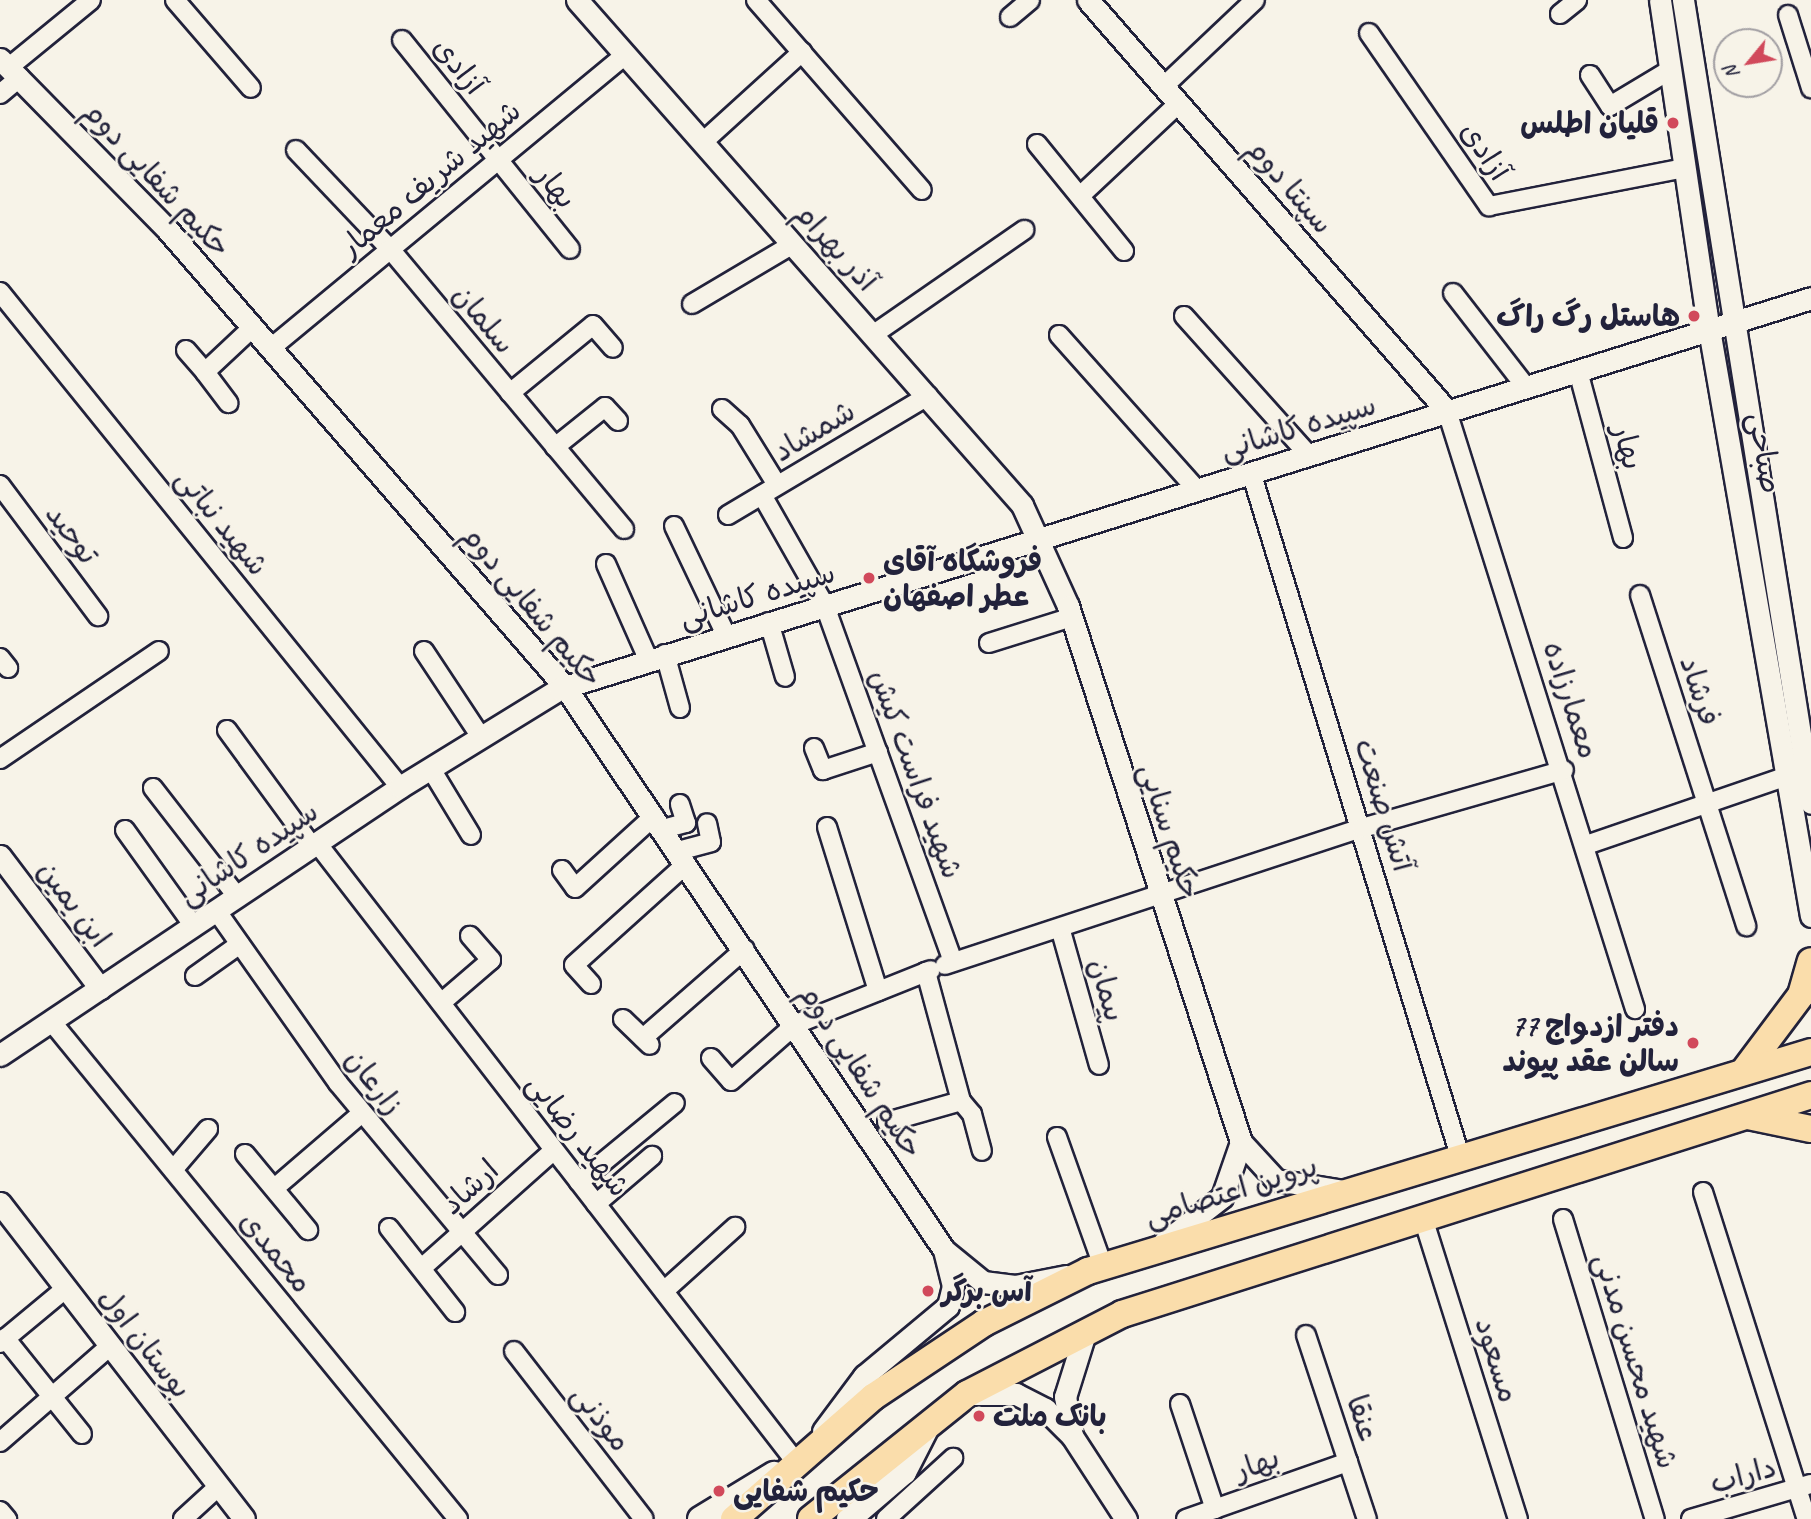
<!DOCTYPE html>
<meta charset="utf-8">
<style>
body{margin:0}
#map{position:relative;width:1811px;height:1519px;overflow:hidden;background:#f7f3e8;font-family:Caveat,"Playpen Sans Arabic",sans-serif}
div>[style]{position:absolute}
.roads{filter:drop-shadow(2px 0 #22223b) drop-shadow(-2px 0 #22223b) drop-shadow(0 2px #22223b) drop-shadow(0 -2px #22223b)}
.minor>*{height:18px;margin:-9px;padding:0 9px;transform-origin:9px;border-radius:9px;background:#f7f3e8}
.tertiary>*{height:21px;margin:-10.5px;padding:0 10.5px;transform-origin:10.5px;border-radius:10.5px;background:#f7f3e8}
.secondary>*{height:24px;margin:-12px;padding:0 12px;transform-origin:12px;border-radius:12px;background:#f7f3e8}
.primary>*{height:26px;margin:-13px;padding:0 13px;transform-origin:13px;border-radius:13px;background:#faddab}
.dots>*{width:19px;height:19px;translate:-50% -50%;box-sizing:border-box;border:4px solid #f7f3e8;border-radius:50%}
span{translate:-50% -50%;white-space:nowrap;text-align:center;line-height:1.15;-webkit-text-stroke:5px #f7f3e8;paint-order:stroke}
.street-label{font-size:30px;color:#22223b}
.poi-label{font-size:30px;color:#22223b;font-weight:700}
.right{translate:-100% -50%;text-align:right}
.left{translate:0 -50%;text-align:left}
.north{position:absolute;left:1713px;top:28px;width:70px;height:70px;box-sizing:border-box;background:#f7f3e8;border:2px solid #a29fa3;border-radius:50%;rotate:240deg;font-size:19px;font-weight:700;line-height:28px;text-align:center;color:#22223b}
.north::after{content:'';display:block;margin:auto;width:24px;height:32px;background:#d1495b;clip-path:polygon(50% 0,100% 100%,50% 72%,0 100%)}
</style>
<div id="map">
<div class="roads">
<div class="minor">
<div style="left:175px;top:0;width:116px;rotate:49.2deg"></div>
<div style="left:756px;top:0;width:252px;rotate:48.9deg"></div>
<div style="left:1560px;top:14px;width:22px;rotate:-39deg"></div>
<div style="left:1788px;top:15px;width:77px;rotate:72.5deg"></div>
<div style="left:1010px;top:17px;width:26px;rotate:-40deg"></div>
<div style="left:1369px;top:33px;width:211px;rotate:55.3deg"></div>
<div style="left:1489px;top:206px;width:200px;rotate:-11deg"></div>
<div style="left:402px;top:40px;width:268px;rotate:51.2deg"></div>
<div style="left:8px;top:68px;width:107px;rotate:-39.3deg"></div>
<div style="left:1590px;top:75px;width:37px;rotate:57deg"></div>
<div style="left:1610px;top:106px;width:70px;rotate:-31deg"></div>
<div style="left:1164px;top:86px;width:125px;rotate:-43.4deg"></div>
<div style="left:0;top:94px;width:26px;rotate:-40deg"></div>
<div style="left:703px;top:142px;width:134px;rotate:-42.3deg"></div>
<div style="left:1037px;top:144px;width:138px;rotate:50.9deg"></div>
<div style="left:296px;top:150px;width:137px;rotate:46.5deg"></div>
<div style="left:390px;top:249px;width:365px;rotate:50.1deg"></div>
<div style="left:1080px;top:196px;width:136px;rotate:-43.2deg"></div>
<div style="left:0;top:292px;width:636px;rotate:51.06deg"></div>
<div style="left:1453px;top:293px;width:119px;rotate:52.2deg"></div>
<div style="left:692px;top:304px;width:117px;rotate:-30.7deg"></div>
<div style="left:1184px;top:316px;width:186px;rotate:48.1deg"></div>
<div style="left:874px;top:334px;width:183px;rotate:-34.7deg"></div>
<div style="left:1059px;top:335px;width:208px;rotate:48.3deg"></div>
<div style="left:271px;top:348px;width:460px;rotate:-39.6deg"></div>
<div style="left:186px;top:350px;width:29px;rotate:49deg"></div>
<div style="left:205px;top:372px;width:66px;rotate:-43.2deg"></div>
<div style="left:1578px;top:371px;width:173px;rotate:74.9deg"></div>
<div style="left:205px;top:372px;width:39px;rotate:53deg"></div>
<div style="left:510px;top:393px;width:107px;rotate:-39.3deg"></div>
<div style="left:593px;top:325px;width:30px;rotate:49deg"></div>
<div style="left:722px;top:409px;width:24px;rotate:42deg"></div>
<div style="left:740px;top:425px;width:70px;rotate:58.3deg"></div>
<div style="left:1447px;top:411px;width:627px;rotate:72.55deg"></div>
<div style="left:555px;top:447px;width:64px;rotate:-38.7deg"></div>
<div style="left:605px;top:407px;width:19px;rotate:47deg"></div>
<div style="left:1251px;top:472px;width:715px;rotate:73.01deg"></div>
<div style="left:0;top:485px;width:164px;rotate:53.2deg"></div>
<div style="left:762px;top:495px;width:128px;rotate:60.4deg"></div>
<div style="left:825px;top:606px;width:377px;rotate:70.2deg"></div>
<div style="left:728px;top:515px;width:233px;rotate:-30.8deg"></div>
<div style="left:674px;top:526px;width:121px;rotate:64.5deg"></div>
<div style="left:606px;top:564px;width:104px;rotate:66.1deg"></div>
<div style="left:1640px;top:595px;width:348px;rotate:72.2deg"></div>
<div style="left:769px;top:622px;width:57px;rotate:73.8deg"></div>
<div style="left:989px;top:643px;width:87px;rotate:-17.4deg"></div>
<div style="left:424px;top:651px;width:103px;rotate:56.5deg"></div>
<div style="left:665px;top:654px;width:56px;rotate:74.5deg"></div>
<div style="left:0;top:658px;width:13px;rotate:51deg"></div>
<div style="left:227px;top:730px;width:144px;rotate:53.8deg"></div>
<div style="left:814px;top:748px;width:24px;rotate:68deg"></div>
<div style="left:823px;top:770px;width:58px;rotate:-18.1deg"></div>
<div style="left:0;top:759px;width:192px;rotate:-34.2deg"></div>
<div style="left:431px;top:769px;width:77px;rotate:58.8deg"></div>
<div style="left:153px;top:788px;width:135px;rotate:52.2deg"></div>
<div style="left:827px;top:827px;width:172px;rotate:72.7deg"></div>
<div style="left:663px;top:829px;width:24px;rotate:-15deg"></div>
<div style="left:686px;top:823px;width:20px;rotate:-108deg"></div>
<div style="left:125px;top:830px;width:117px;rotate:54.4deg"></div>
<div style="left:317px;top:843px;width:781px;rotate:52.28deg"></div>
<div style="left:1586px;top:845px;width:213px;rotate:-18.9deg"></div>
<div style="left:678px;top:851px;width:34px;rotate:-15deg"></div>
<div style="left:711px;top:842px;width:19px;rotate:-102deg"></div>
<div style="left:562px;top:870px;width:22px;rotate:54deg"></div>
<div style="left:575px;top:888px;width:107px;rotate:-42.3deg"></div>
<div style="left:216px;top:910px;width:212px;rotate:54.8deg"></div>
<div style="left:338px;top:1083px;width:250px;rotate:50.2deg"></div>
<div style="left:1061px;top:931px;width:139px;rotate:74.2deg"></div>
<div style="left:945px;top:965px;width:439px;rotate:-18.2deg"></div>
<div style="left:1362px;top:828px;width:210px;rotate:-16deg"></div>
<div style="left:195px;top:976px;width:55px;rotate:-35.4deg"></div>
<div style="left:591px;top:984px;width:25px;rotate:-132deg"></div>
<div style="left:574px;top:965px;width:151px;rotate:-42deg"></div>
<div style="left:441px;top:1003px;width:66px;rotate:-40.7deg"></div>
<div style="left:491px;top:960px;width:32px;rotate:-131deg"></div>
<div style="left:623px;top:1019px;width:37px;rotate:44deg"></div>
<div style="left:51px;top:1021px;width:643px;rotate:50.74deg"></div>
<div style="left:643px;top:1038px;width:135px;rotate:-41.1deg"></div>
<div style="left:711px;top:1058px;width:30px;rotate:49deg"></div>
<div style="left:731px;top:1081px;width:86px;rotate:-41.2deg"></div>
<div style="left:796px;top:1024px;width:145px;rotate:-21.8deg"></div>
<div style="left:961px;top:1101px;width:17px;rotate:50deg"></div>
<div style="left:972px;top:1114px;width:38px;rotate:75deg"></div>
<div style="left:887px;top:1122px;width:77px;rotate:-15.8deg"></div>
<div style="left:961px;top:1101px;width:134px;rotate:-105.2deg"></div>
<div style="left:1057px;top:1137px;width:137px;rotate:70.4deg"></div>
<div style="left:245px;top:1154px;width:99px;rotate:50.3deg"></div>
<div style="left:173px;top:1170px;width:54px;rotate:-49.5deg"></div>
<div style="left:579px;top:1182px;width:124px;rotate:-39.5deg"></div>
<div style="left:277px;top:1186px;width:112px;rotate:-40.7deg"></div>
<div style="left:1703px;top:1192px;width:343px;rotate:72.4deg"></div>
<div style="left:596px;top:1204px;width:74px;rotate:-40.6deg"></div>
<div style="left:1423px;top:1218px;width:316px;rotate:72.5deg"></div>
<div style="left:1563px;top:1219px;width:314px;rotate:73deg"></div>
<div style="left:389px;top:1228px;width:107px;rotate:51.8deg"></div>
<div style="left:424px;top:1266px;width:174px;rotate:-41.7deg"></div>
<div style="left:664px;top:1291px;width:96px;rotate:-42deg"></div>
<div style="left:1306px;top:1335px;width:194px;rotate:71.7deg"></div>
<div style="left:5px;top:1338px;width:123px;rotate:51.3deg"></div>
<div style="left:0;top:1343px;width:85px;rotate:-39.7deg"></div>
<div style="left:514px;top:1351px;width:212px;rotate:52.3deg"></div>
<div style="left:1180px;top:1404px;width:111px;rotate:71.6deg"></div>
<div style="left:0;top:1442px;width:147px;rotate:-41.1deg"></div>
<div style="left:0;top:1511px;width:11px;rotate:49deg"></div>
<div style="left:183px;top:1519px;width:49px;rotate:-42.5deg"></div>
<div style="left:886px;top:1519px;width:91px;rotate:-42.3deg"></div>
<div style="left:1186px;top:1519px;width:172px;rotate:-19.4deg"></div>
<div style="left:1691px;top:1519px;width:125px;rotate:-16.3deg"></div>
</div>
<div class="tertiary">
<div style="left:577px;top:0;width:673px;rotate:48.61deg"></div>
<div style="left:1022px;top:505px;width:111px;rotate:65.5deg"></div>
<div style="left:1068px;top:606px;width:563px;rotate:72.11deg"></div>
<div style="left:1241px;top:1142px;width:52px;rotate:47.4deg"></div>
<div style="left:1276px;top:1180px;width:69px;rotate:9.2deg"></div>
<div style="left:1088px;top:0;width:546px;rotate:48.86deg"></div>
<div style="left:1660px;top:0;width:315px;rotate:81.6deg"></div>
<div style="left:1706px;top:312px;width:613px;rotate:80.14deg"></div>
<div style="left:1683px;top:0;width:813px;rotate:80.94deg"></div>
<div style="left:0;top:59px;width:237px;rotate:45.5deg"></div>
<div style="left:166px;top:228px;width:608px;rotate:49deg"></div>
<div style="left:565px;top:687px;width:679px;rotate:56.05deg"></div>
<div style="left:944px;top:1250px;width:50px;rotate:39.4deg"></div>
<div style="left:983px;top:1282px;width:32px;rotate:7deg"></div>
<div style="left:1015px;top:1286px;width:52px;rotate:-11.1deg"></div>
<div style="left:0;top:856px;width:166px;rotate:52.9deg"></div>
<div style="left:0;top:1055px;width:481px;rotate:-33.8deg"></div>
<div style="left:400px;top:787px;width:187px;rotate:-31.6deg"></div>
<div style="left:559px;top:689px;width:1312px;rotate:-17.34deg"></div>
<div style="left:0;top:1203px;width:399px;rotate:52.3deg"></div>
<div style="left:1163px;top:1243px;width:75px;rotate:-37.9deg"></div>
<div style="left:1222px;top:1197px;width:58px;rotate:-70.9deg"></div>
<div style="left:969px;top:1394px;width:47px"></div>
<div style="left:1016px;top:1394px;width:33px;rotate:27deg"></div>
<div style="left:1045px;top:1409px;width:38px;rotate:45deg"></div>
<div style="left:1072px;top:1436px;width:99px;rotate:57deg"></div>
<div style="left:823px;top:1431px;width:69px;rotate:-53.3deg"></div>
<div style="left:864px;top:1376px;width:109px;rotate:-39.8deg"></div>
<div style="left:948px;top:1306px;width:21px;rotate:-76deg"></div>
<div style="left:953px;top:1286px;width:37px;rotate:-104deg"></div>
<div style="left:1072px;top:1436px;width:40px;rotate:-100deg"></div>
<div style="left:1065px;top:1397px;width:70px;rotate:-72.6deg"></div>
</div>
<div class="secondary">
<div style="left:700px;top:1519px;width:87px;rotate:-31.3deg"></div>
<div style="left:849px;top:1519px;width:72px;rotate:-40.5deg"></div>
<div style="left:904px;top:1472px;width:53px;rotate:-62.9deg"></div>
</div>
<div class="primary">
<div style="left:1744px;top:1071px;width:95px;rotate:-53.1deg"></div>
<div style="left:1801px;top:995px;width:35px;rotate:-74deg"></div>
<div style="left:1748px;top:1116px;width:64px;rotate:11.7deg"></div>
<div style="left:734px;top:1519px;width:185px;rotate:-41.3deg"></div>
<div style="left:873px;top:1397px;width:133px;rotate:-33.7deg"></div>
<div style="left:984px;top:1323px;width:116px;rotate:-26.6deg"></div>
<div style="left:1088px;top:1271px;width:755px;rotate:-16.85deg"></div>
<div style="left:811px;top:1519px;width:200px;rotate:-38.7deg"></div>
<div style="left:967px;top:1394px;width:174px;rotate:-27.3deg"></div>
<div style="left:1122px;top:1314px;width:723px;rotate:-17.63deg"></div>
</div>
</div>
<div class="dots">
<div style="left:1673px;top:123px;background:#d1495b"></div>
<div style="left:1694px;top:316px;background:#d1495b"></div>
<div style="left:869px;top:578px;background:#d1495b"></div>
<div style="left:1693px;top:1043px;background:#d1495b"></div>
<div style="left:928px;top:1291px;background:#d1495b"></div>
<div style="left:979px;top:1416px;background:#d1495b"></div>
<div style="left:719px;top:1491px;background:#d1495b"></div>
</div>
<div class="street-label">
<span style="left:459px;top:66px;rotate:51deg">آزادی</span>
<span style="left:1485px;top:151px;rotate:56deg">آزادی</span>
<span style="left:157px;top:179px;rotate:47deg">حکیم شفایی دوم</span>
<span style="left:430px;top:179px;rotate:-40deg">شهید شریف معمار</span>
<span style="left:1290px;top:186px;rotate:49deg">سپنتا دوم</span>
<span style="left:556px;top:187px;rotate:51deg">بهار</span>
<span style="left:836px;top:247px;rotate:48deg">آذر بهرام</span>
<span style="left:484px;top:319px;rotate:50deg">سلمان</span>
<span style="left:1298px;top:427px;rotate:-17deg">سپیده کاشانی</span>
<span style="left:814px;top:431px;rotate:-31deg">شمشاد</span>
<span style="left:1628px;top:447px;rotate:75deg">بهار</span>
<span style="left:1765px;top:453px;rotate:81deg">صباحی</span>
<span style="left:222px;top:522px;rotate:51deg">شهید نباتی</span>
<span style="left:72px;top:534px;rotate:53deg">توحید</span>
<span style="left:757px;top:595px;rotate:-17deg">سپیده کاشانی</span>
<span style="left:532px;top:606px;rotate:50deg">حکیم شفایی دوم</span>
<span style="left:1700px;top:691px;rotate:72deg">فرشاد</span>
<span style="left:1571px;top:700px;rotate:72deg">معمارزاده</span>
<span style="left:916px;top:774px;rotate:70deg">شهید فراست کیش</span>
<span style="left:1384px;top:805px;rotate:73deg">آتش صنعت</span>
<span style="left:1170px;top:831px;rotate:72deg">حکیم سنایی</span>
<span style="left:248px;top:853px;rotate:-34deg">سپیده کاشانی</span>
<span style="left:74px;top:904px;rotate:53deg">ابن یمین</span>
<span style="left:1107px;top:990px;rotate:74deg">پیمان</span>
<span style="left:861px;top:1071px;rotate:57deg">حکیم شفایی دوم</span>
<span style="left:374px;top:1082px;rotate:52deg">زارعان</span>
<span style="left:578px;top:1135px;rotate:52deg">شهید رضایی</span>
<span style="left:470px;top:1187px;rotate:-42deg">ارشاد</span>
<span style="left:1231px;top:1191px;rotate:-17deg">پروین اعتصامی</span>
<span style="left:276px;top:1252px;rotate:51deg">محمدی</span>
<span style="left:145px;top:1343px;rotate:52deg">بوستان اول</span>
<span style="left:1497px;top:1360px;rotate:73deg">مسعود</span>
<span style="left:1636px;top:1361px;rotate:73deg">شهید محسن مدنی</span>
<span style="left:601px;top:1418px;rotate:52deg">موذنی</span>
<span style="left:1363px;top:1418px;rotate:72deg">عنقا</span>
<span style="left:1257px;top:1464px;rotate:-20deg">بهار</span>
<span style="left:1743px;top:1475px;rotate:-16deg">داراب</span>
</div>
<div class="poi-label">
<span class="right" style="left:1659px;top:123px">قلیان اطلس</span>
<span class="right" style="left:1680px;top:316px">هاستل رگ راگ</span>
<span class="left" style="left:883px;top:578px">فروشگاه آقای<br>عطر اصفهان</span>
<span class="right" style="left:1679px;top:1043px">دفتر ازدواج 77<br>سالن عقد پیوند</span>
<span class="left" style="left:942px;top:1291px">آس برگر</span>
<span class="left" style="left:993px;top:1416px">بانک ملت</span>
<span class="left" style="left:733px;top:1491px">حکیم شفایی</span>
</div>
<div class="north">N</div>
</div>
